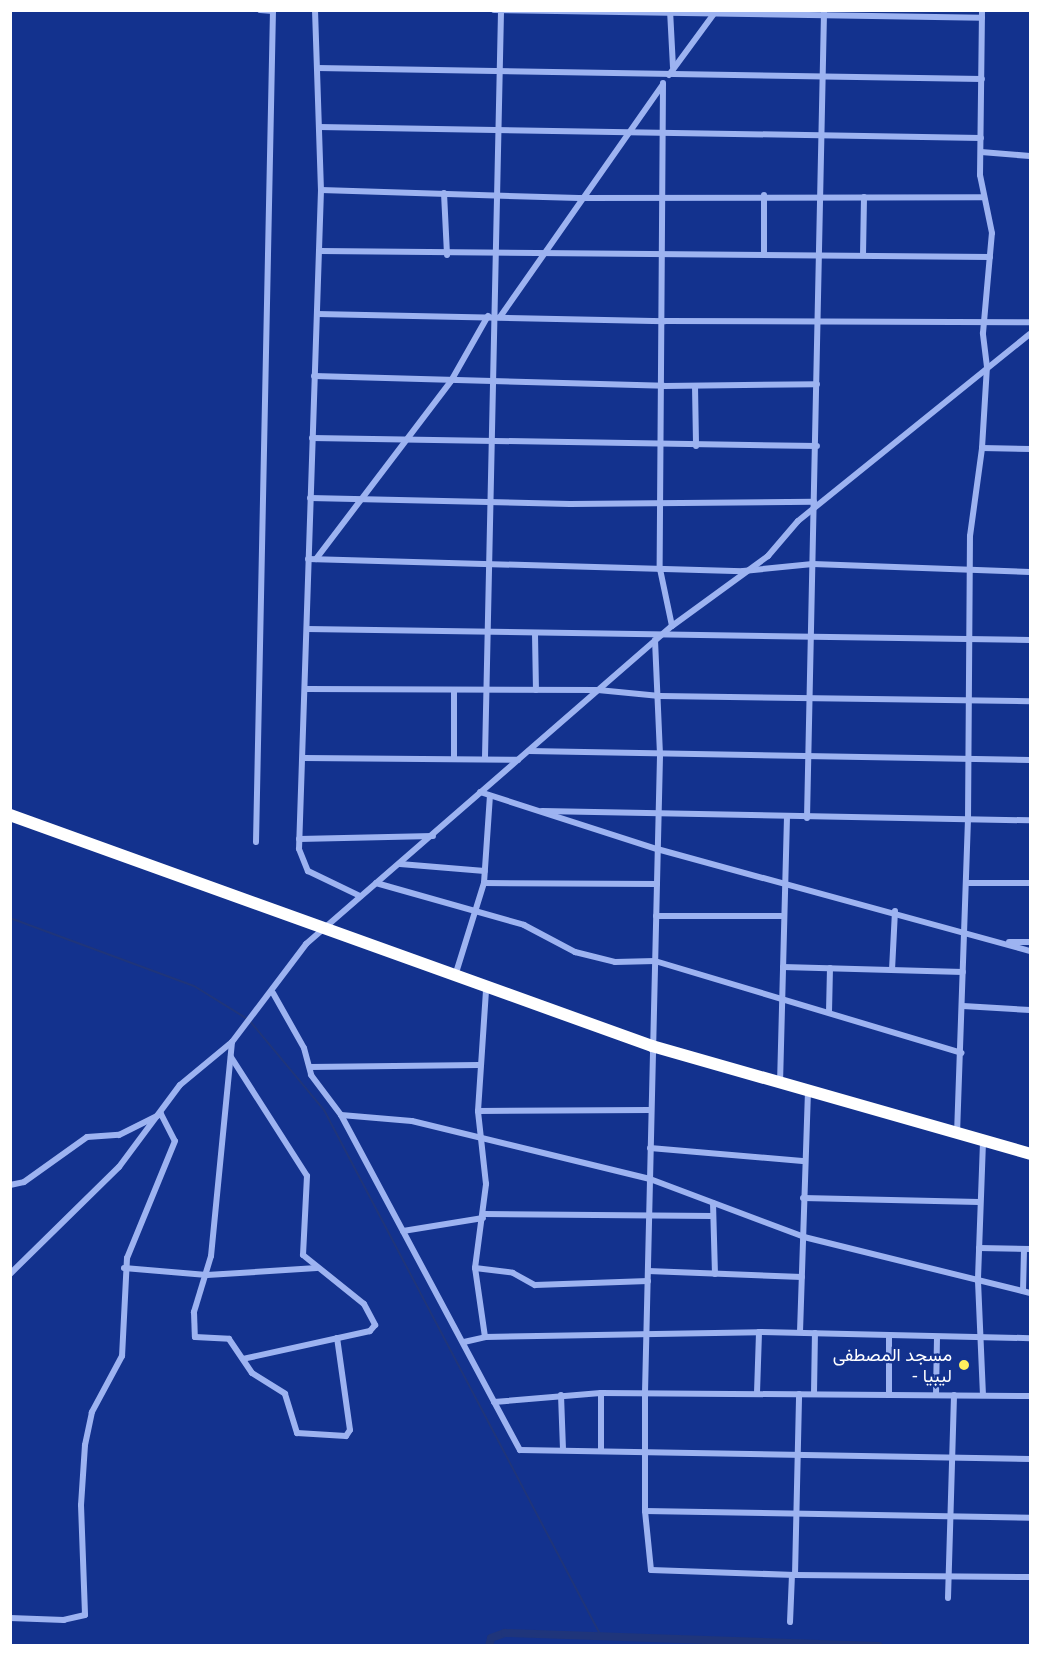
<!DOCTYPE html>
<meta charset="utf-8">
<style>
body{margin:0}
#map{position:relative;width:1041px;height:1656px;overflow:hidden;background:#13328e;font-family:Lato,Vazirmatn,sans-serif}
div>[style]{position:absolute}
.stream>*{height:2px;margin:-1px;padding:0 1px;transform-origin:1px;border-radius:1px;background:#1f357b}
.canal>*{height:8px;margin:-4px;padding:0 4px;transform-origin:4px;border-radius:4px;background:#1f357b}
.street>*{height:6px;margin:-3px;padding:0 3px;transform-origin:3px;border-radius:3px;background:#9db3f1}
.highway>*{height:12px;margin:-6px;padding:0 6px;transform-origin:6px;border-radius:6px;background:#fff}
.dots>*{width:16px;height:16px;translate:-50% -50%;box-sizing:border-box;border:3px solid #13328e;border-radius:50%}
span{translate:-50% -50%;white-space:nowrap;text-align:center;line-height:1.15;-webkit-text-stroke:4.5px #13328e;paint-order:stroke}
.poi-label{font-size:18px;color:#fff}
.right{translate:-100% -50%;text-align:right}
.frame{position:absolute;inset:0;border:12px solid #fff;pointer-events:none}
</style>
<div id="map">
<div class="stream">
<div style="left:10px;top:918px;width:196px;rotate:20.3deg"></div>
<div style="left:194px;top:986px;width:65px;rotate:31.7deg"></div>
<div style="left:249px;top:1020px;width:117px;rotate:50.2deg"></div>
<div style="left:324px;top:1110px;width:594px;rotate:62.23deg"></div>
</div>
<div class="canal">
<div style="left:489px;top:1646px;width:8px;rotate:-76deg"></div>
<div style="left:491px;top:1638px;width:15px;rotate:-20deg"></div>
<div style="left:505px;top:1633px;width:374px;rotate:2deg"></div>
</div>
<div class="street">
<div style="left:260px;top:10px;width:13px;rotate:4deg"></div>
<div style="left:315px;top:10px;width:180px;rotate:88.1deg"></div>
<div style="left:321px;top:190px;width:659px;rotate:91.91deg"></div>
<div style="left:299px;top:849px;width:24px;rotate:68deg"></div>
<div style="left:308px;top:871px;width:58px;rotate:25.7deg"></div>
<div style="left:494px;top:10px;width:488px;rotate:0.9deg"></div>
<div style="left:670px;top:10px;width:57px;rotate:87deg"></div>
<div style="left:317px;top:68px;width:665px;rotate:0.95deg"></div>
<div style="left:669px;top:75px;width:79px;rotate:-53.7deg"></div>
<div style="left:663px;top:83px;width:486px;rotate:90.4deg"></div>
<div style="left:660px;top:569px;width:58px;rotate:78.1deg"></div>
<div style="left:319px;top:127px;width:662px;rotate:0.95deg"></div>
<div style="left:981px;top:152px;width:49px;rotate:4.7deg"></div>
<div style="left:321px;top:190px;width:258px;rotate:1.8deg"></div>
<div style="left:579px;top:198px;width:403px;rotate:-0.1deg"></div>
<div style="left:444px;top:193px;width:62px;rotate:87.2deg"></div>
<div style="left:764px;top:195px;width:58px;rotate:90deg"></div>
<div style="left:320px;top:251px;width:670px;rotate:0.51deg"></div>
<div style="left:863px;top:255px;width:58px;rotate:-89deg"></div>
<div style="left:317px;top:314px;width:348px;rotate:1.2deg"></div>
<div style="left:665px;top:321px;width:365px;rotate:0.2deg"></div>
<div style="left:500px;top:317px;width:284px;rotate:-55deg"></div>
<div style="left:314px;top:376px;width:350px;rotate:1.6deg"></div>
<div style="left:664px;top:386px;width:153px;rotate:-0.7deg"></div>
<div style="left:695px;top:386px;width:60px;rotate:89deg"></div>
<div style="left:312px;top:438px;width:505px;rotate:0.91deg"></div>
<div style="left:982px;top:448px;width:48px;rotate:1.2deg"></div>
<div style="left:310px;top:498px;width:260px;rotate:1.3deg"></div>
<div style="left:570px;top:504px;width:244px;rotate:-0.5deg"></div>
<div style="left:308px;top:559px;width:435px;rotate:1.6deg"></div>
<div style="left:743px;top:571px;width:70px;rotate:-5.7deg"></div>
<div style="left:813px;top:564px;width:217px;rotate:2.1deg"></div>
<div style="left:316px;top:559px;width:223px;rotate:-52.8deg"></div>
<div style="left:451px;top:381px;width:75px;rotate:-60.4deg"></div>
<div style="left:307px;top:629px;width:723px;rotate:0.87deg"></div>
<div style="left:535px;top:634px;width:56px;rotate:89deg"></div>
<div style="left:655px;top:640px;width:116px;rotate:87.5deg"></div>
<div style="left:660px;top:756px;width:637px;rotate:91.35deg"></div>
<div style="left:645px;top:1393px;width:118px;rotate:90deg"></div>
<div style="left:645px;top:1511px;width:59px;rotate:84.2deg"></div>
<div style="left:651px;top:1570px;width:144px;rotate:2deg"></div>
<div style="left:795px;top:1575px;width:181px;rotate:-88.7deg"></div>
<div style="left:307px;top:689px;width:291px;rotate:0.2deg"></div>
<div style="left:598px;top:690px;width:62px;rotate:5.5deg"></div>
<div style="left:660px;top:696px;width:370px;rotate:0.8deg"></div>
<div style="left:454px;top:690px;width:67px;rotate:90deg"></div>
<div style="left:529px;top:751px;width:501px;rotate:1.03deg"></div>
<div style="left:485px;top:757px;width:747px;rotate:-88.77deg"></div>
<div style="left:304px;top:758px;width:214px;rotate:0.5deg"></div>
<div style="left:480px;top:792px;width:186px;rotate:17.9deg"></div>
<div style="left:657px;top:849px;width:387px;rotate:15.3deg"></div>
<div style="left:542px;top:811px;width:488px;rotate:1.1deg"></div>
<div style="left:807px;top:818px;width:808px;rotate:-88.79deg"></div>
<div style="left:299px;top:839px;width:134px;rotate:-1.3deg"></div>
<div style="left:256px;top:842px;width:832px;rotate:-88.83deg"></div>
<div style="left:400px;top:864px;width:85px;rotate:4.7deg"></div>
<div style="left:376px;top:883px;width:154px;rotate:15.8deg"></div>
<div style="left:524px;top:925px;width:58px;rotate:27.9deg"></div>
<div style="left:575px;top:952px;width:41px;rotate:14deg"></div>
<div style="left:615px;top:962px;width:40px;rotate:-1.4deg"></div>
<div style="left:655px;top:961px;width:320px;rotate:16.7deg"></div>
<div style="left:484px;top:883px;width:173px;rotate:0.3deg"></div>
<div style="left:966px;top:883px;width:64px"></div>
<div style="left:656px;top:916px;width:128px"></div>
<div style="left:1009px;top:942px;width:21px"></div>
<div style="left:783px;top:967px;width:180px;rotate:1.6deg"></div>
<div style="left:892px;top:970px;width:59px;rotate:-87.1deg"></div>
<div style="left:455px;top:976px;width:97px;rotate:-72.7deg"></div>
<div style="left:484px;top:883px;width:87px;rotate:-86.1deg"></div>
<div style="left:273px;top:993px;width:63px;rotate:60.6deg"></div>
<div style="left:304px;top:1048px;width:28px;rotate:75deg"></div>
<div style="left:311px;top:1075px;width:50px;rotate:53.1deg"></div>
<div style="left:341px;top:1115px;width:380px;rotate:61.9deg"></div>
<div style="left:520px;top:1450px;width:510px;rotate:1.01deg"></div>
<div style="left:963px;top:1006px;width:67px;rotate:3.4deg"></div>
<div style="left:829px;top:1012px;width:44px;rotate:-88.7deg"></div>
<div style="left:232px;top:1042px;width:215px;rotate:95.6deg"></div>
<div style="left:211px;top:1256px;width:59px;rotate:106.9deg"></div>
<div style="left:194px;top:1312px;width:25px;rotate:88deg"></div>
<div style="left:195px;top:1337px;width:34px;rotate:3deg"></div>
<div style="left:229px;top:1339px;width:41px;rotate:55.9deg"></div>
<div style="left:252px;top:1373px;width:39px;rotate:32deg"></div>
<div style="left:285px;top:1394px;width:41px;rotate:72.9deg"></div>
<div style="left:297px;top:1433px;width:49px;rotate:3.5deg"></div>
<div style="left:346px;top:1436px;width:7px;rotate:-56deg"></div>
<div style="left:350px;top:1430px;width:93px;rotate:-98deg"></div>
<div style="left:231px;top:1057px;width:141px;rotate:57.4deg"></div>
<div style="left:307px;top:1176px;width:79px;rotate:92.9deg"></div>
<div style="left:303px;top:1255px;width:78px;rotate:38.8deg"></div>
<div style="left:364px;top:1304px;width:24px;rotate:62deg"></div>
<div style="left:375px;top:1325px;width:8px;rotate:130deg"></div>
<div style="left:370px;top:1331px;width:130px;rotate:167.6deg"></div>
<div style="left:310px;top:1067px;width:169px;rotate:-0.7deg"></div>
<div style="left:780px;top:1084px;width:266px;rotate:-88.5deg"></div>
<div style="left:478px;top:1111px;width:172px;rotate:-0.3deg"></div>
<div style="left:341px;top:1115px;width:71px;rotate:4.8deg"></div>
<div style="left:412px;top:1121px;width:245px;rotate:13.7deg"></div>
<div style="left:650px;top:1179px;width:165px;rotate:20.6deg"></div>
<div style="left:804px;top:1237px;width:233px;rotate:13.9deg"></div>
<div style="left:957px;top:1134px;width:314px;rotate:-88deg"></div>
<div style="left:968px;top:820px;width:284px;rotate:-89.6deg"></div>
<div style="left:970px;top:536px;width:89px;rotate:-82.2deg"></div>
<div style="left:982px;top:448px;width:81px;rotate:-86.5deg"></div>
<div style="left:987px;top:367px;width:34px;rotate:-97deg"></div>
<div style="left:983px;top:333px;width:100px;rotate:-84.9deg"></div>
<div style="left:992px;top:233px;width:59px;rotate:-101.7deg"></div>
<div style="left:980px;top:175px;width:165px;rotate:-89.3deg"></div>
<div style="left:983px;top:1142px;width:139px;rotate:92.1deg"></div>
<div style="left:978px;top:1281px;width:114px;rotate:87.5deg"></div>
<div style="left:650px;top:1148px;width:153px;rotate:4.9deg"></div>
<div style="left:10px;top:1185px;width:14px;rotate:-12deg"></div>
<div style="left:24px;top:1182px;width:77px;rotate:-35.5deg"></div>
<div style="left:87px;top:1137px;width:32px;rotate:-4deg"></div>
<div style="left:119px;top:1135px;width:47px;rotate:-26.6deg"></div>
<div style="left:161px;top:1114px;width:30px;rotate:63deg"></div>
<div style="left:175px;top:1141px;width:126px;rotate:112.3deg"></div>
<div style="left:127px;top:1258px;width:98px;rotate:92.9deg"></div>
<div style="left:122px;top:1356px;width:64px;rotate:118.2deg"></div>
<div style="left:92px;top:1412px;width:34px;rotate:102deg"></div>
<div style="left:85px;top:1445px;width:60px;rotate:93.8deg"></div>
<div style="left:81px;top:1505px;width:110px;rotate:87.9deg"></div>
<div style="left:85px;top:1615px;width:22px;rotate:167deg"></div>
<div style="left:64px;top:1620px;width:54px;rotate:-177.9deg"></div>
<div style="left:803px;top:1198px;width:176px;rotate:1.3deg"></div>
<div style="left:713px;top:1203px;width:71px;rotate:88.4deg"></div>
<div style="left:484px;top:1214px;width:228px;rotate:0.5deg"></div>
<div style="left:403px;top:1231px;width:81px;rotate:-9.2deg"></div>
<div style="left:979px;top:1248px;width:51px;rotate:1.1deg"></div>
<div style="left:124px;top:1268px;width:83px;rotate:4.8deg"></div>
<div style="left:207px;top:1275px;width:110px;rotate:-3.6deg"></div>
<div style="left:475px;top:1268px;width:38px;rotate:7deg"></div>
<div style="left:513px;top:1273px;width:25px;rotate:29deg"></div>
<div style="left:535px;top:1285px;width:113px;rotate:-2deg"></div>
<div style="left:648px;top:1271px;width:154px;rotate:2.2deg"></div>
<div style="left:10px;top:1274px;width:153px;rotate:-44.5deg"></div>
<div style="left:119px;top:1167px;width:102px;rotate:-53.4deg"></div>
<div style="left:180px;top:1085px;width:67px;rotate:-39.6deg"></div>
<div style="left:232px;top:1042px;width:123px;rotate:-52.9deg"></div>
<div style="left:306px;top:944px;width:485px;rotate:-41deg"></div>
<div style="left:672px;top:626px;width:119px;rotate:-36.1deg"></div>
<div style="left:768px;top:556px;width:46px;rotate:-49.4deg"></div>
<div style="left:798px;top:521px;width:298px;rotate:-38.9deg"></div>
<div style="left:1023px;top:1291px;width:42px;rotate:-88.6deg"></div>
<div style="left:800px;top:1332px;width:240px;rotate:-88.1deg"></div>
<div style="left:485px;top:1337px;width:70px;rotate:-98.2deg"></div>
<div style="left:475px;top:1268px;width:85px;rotate:-82.5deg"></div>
<div style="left:486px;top:1184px;width:73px;rotate:-96.3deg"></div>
<div style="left:478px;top:1111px;width:122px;rotate:-86.2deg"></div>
<div style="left:464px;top:1342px;width:22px;rotate:-13deg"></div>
<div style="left:485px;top:1337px;width:274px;rotate:-1deg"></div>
<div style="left:759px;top:1332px;width:271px;rotate:1.3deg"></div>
<div style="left:757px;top:1393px;width:61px;rotate:-88.1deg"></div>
<div style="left:814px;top:1394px;width:61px;rotate:-89.1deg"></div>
<div style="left:561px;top:1395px;width:55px;rotate:87.9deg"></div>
<div style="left:889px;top:1395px;width:59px;rotate:-90deg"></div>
<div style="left:936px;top:1395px;width:58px;rotate:-89deg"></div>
<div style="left:494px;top:1402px;width:107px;rotate:-4.8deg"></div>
<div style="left:601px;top:1393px;width:429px;rotate:0.4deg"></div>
<div style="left:601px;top:1451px;width:58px;rotate:-90deg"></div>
<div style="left:645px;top:1511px;width:385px;rotate:1deg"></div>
<div style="left:795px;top:1575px;width:235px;rotate:0.5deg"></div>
<div style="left:948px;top:1598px;width:203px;rotate:-88.3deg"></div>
<div style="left:790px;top:1622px;width:47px;rotate:-87.6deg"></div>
</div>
<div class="highway">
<div style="left:10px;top:815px;width:682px;rotate:19.79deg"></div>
<div style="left:652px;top:1046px;width:393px;rotate:15.9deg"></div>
</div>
<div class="dots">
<div style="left:964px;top:1365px;background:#ffef5d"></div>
</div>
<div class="poi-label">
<span class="right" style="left:952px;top:1365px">مسجد المصطفى<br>- ليبيا</span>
</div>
<div class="frame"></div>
</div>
